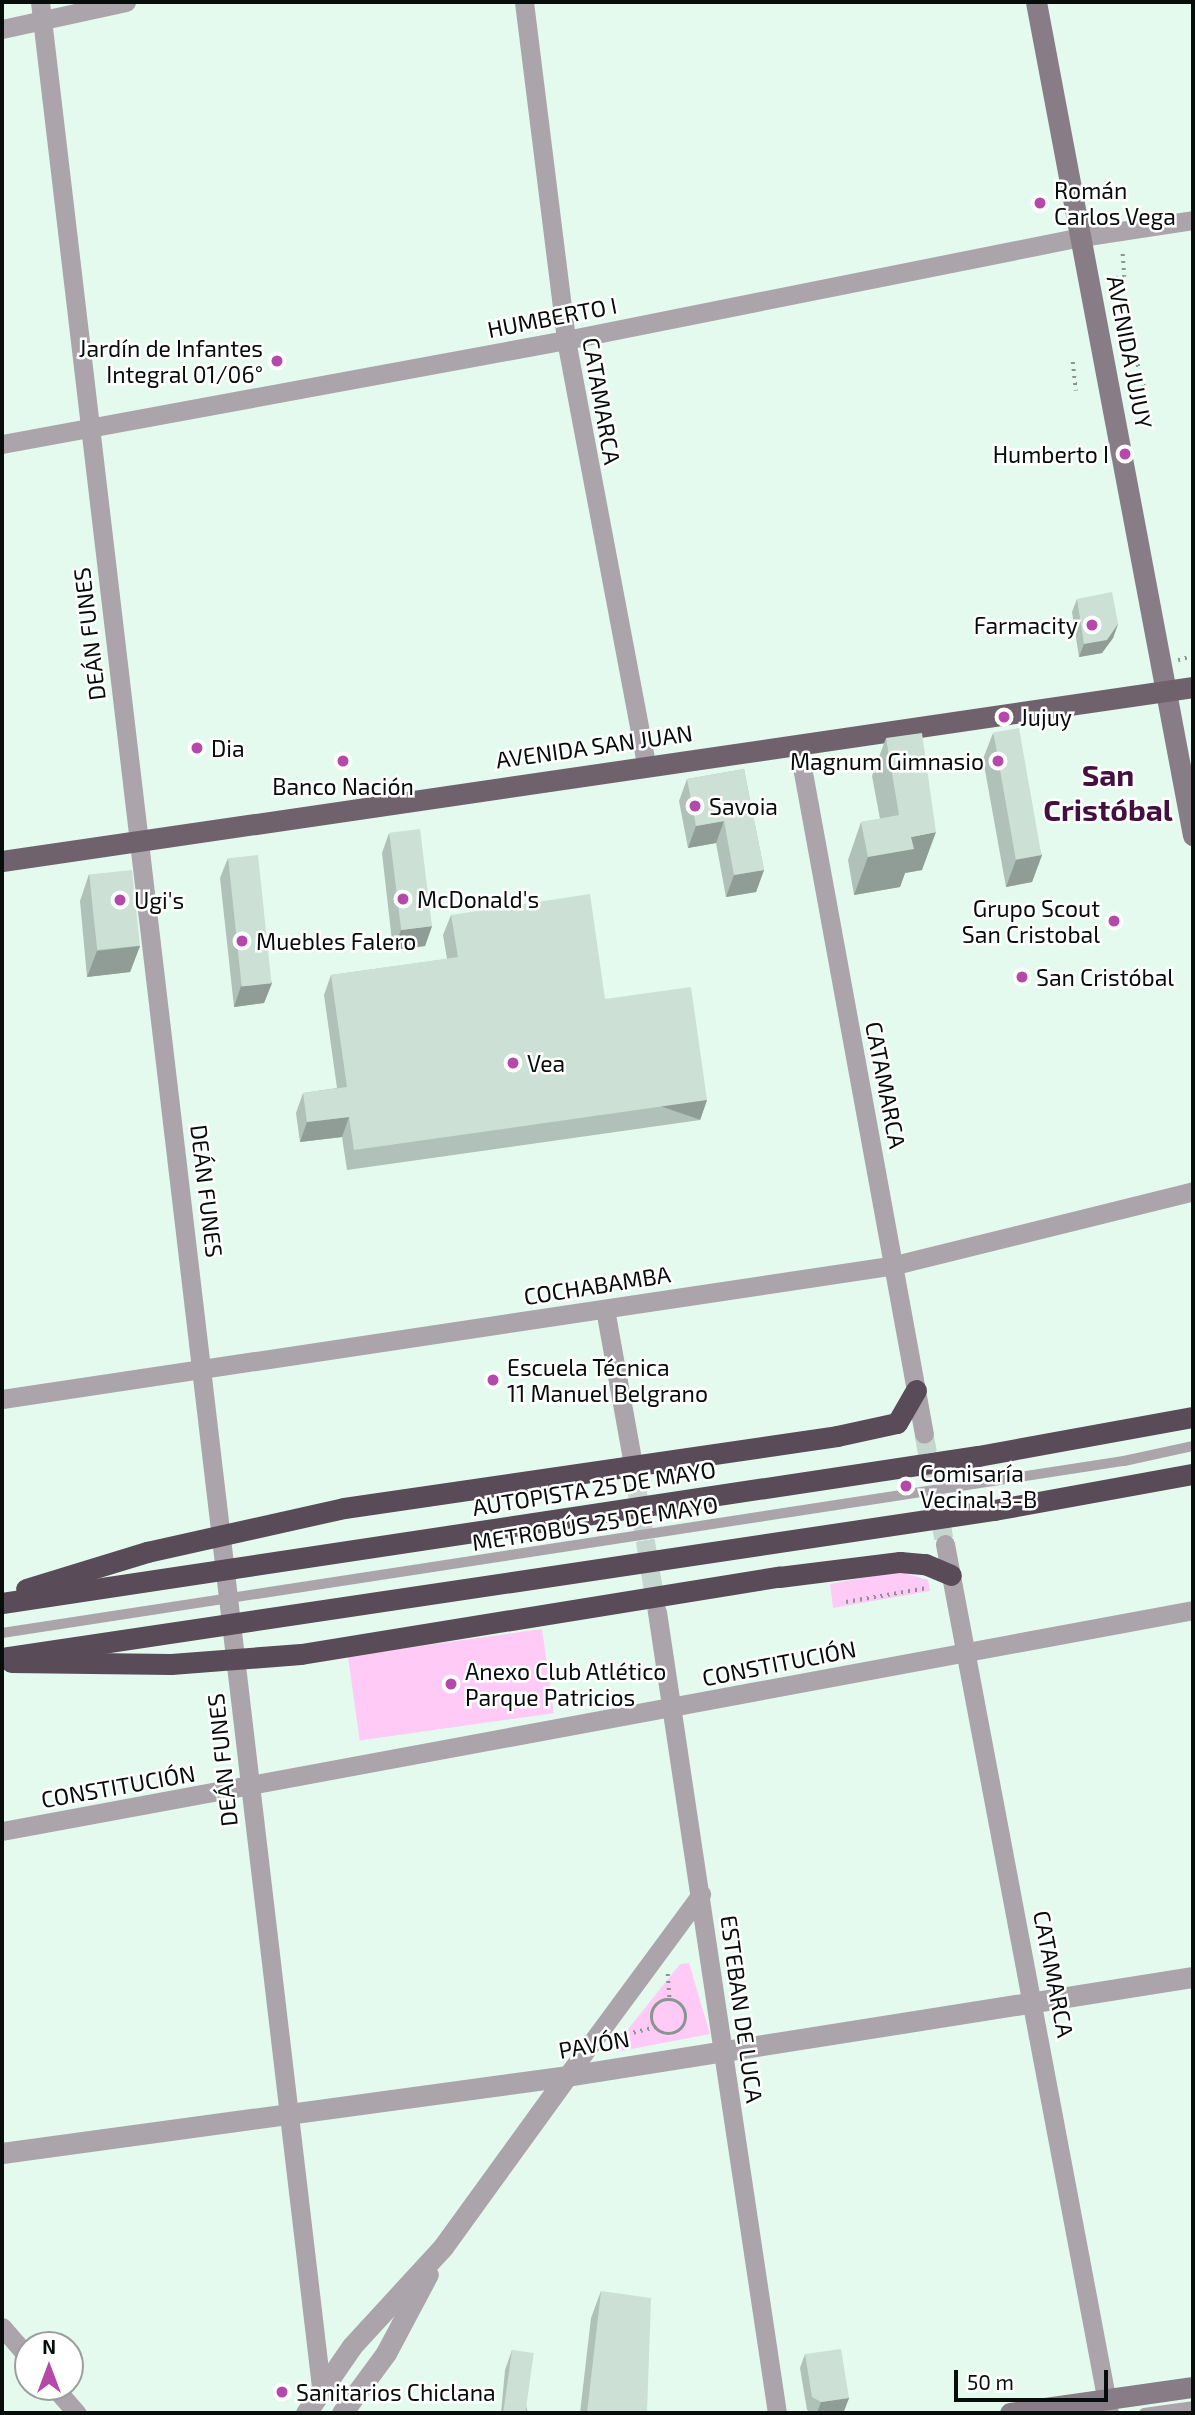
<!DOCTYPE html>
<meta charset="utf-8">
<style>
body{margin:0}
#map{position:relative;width:1195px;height:2415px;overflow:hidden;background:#e5faef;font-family:"Exo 2",sans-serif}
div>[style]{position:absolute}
.green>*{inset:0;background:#ffcaf6;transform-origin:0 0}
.minor-tunnel>*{height:19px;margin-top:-9.5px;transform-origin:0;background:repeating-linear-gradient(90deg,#c4d6cd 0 19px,transparent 0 29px)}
.path>*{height:3.5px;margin-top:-1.75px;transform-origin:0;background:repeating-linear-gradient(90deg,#88968f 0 2px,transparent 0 7px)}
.path>.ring{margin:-1.75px;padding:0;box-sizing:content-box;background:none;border:3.5px solid #88968f;border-radius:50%}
.service>*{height:10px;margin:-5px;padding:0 5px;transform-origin:5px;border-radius:5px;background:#aba4aa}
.minor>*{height:19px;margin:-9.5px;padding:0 9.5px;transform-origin:9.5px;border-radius:9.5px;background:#aba4aa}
.tertiary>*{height:21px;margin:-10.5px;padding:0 10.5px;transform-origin:10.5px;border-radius:10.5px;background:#aba4aa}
.secondary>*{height:21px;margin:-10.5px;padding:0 10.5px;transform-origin:10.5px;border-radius:10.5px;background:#887d86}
.primary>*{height:21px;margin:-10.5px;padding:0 10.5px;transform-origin:10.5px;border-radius:10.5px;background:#6f626c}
.motorway>*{height:21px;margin:-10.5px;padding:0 10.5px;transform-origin:10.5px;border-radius:10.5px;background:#594b57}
.service-bridge>*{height:10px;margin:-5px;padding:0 5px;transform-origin:5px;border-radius:5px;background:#aba4aa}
.motorway-bridge>*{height:21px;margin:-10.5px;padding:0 10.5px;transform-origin:10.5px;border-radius:10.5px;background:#594b57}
.wall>*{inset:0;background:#afc1b8}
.shaded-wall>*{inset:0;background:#8f9d96;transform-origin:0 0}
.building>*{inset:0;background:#cce0d6;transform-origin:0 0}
.dots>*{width:19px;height:19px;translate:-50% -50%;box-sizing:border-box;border:4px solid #fff;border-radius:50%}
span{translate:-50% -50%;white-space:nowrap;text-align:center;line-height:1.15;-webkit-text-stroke:5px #fff;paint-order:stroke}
.poi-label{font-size:23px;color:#070d0a}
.left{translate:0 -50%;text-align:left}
.right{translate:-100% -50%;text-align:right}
.street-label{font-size:23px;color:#070d0a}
.district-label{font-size:30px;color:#43103f;font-weight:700}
.frame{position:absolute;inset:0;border:4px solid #070d0a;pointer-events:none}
.north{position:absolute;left:14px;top:2331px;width:70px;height:70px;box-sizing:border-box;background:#fff;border:2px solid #9c9e9d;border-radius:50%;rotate:0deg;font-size:19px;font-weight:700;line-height:28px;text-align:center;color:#070d0a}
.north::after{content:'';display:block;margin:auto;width:24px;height:32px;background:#b549aa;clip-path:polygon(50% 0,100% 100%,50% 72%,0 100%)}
.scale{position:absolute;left:954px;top:2370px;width:154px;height:32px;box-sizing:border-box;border:4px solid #070d0a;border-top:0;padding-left:9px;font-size:21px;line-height:24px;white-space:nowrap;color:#070d0a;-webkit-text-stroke:5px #fff;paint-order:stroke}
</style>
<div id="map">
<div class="green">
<div style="clip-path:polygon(898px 1571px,928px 1580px,930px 1591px,833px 1608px,830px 1584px)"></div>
<div style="left:542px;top:1629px;width:85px;height:196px;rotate:82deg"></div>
<div style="clip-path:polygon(689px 1963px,710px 2034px,616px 2052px,617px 2043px,680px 1964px)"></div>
</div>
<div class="minor-tunnel">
<div style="left:924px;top:1434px;width:112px;rotate:79.2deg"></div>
<div style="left:631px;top:1454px;width:159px;rotate:80.6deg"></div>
</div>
<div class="path">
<div style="left:1109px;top:279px;width:15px;rotate:-8deg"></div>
<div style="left:1124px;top:277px;width:26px;rotate:-94deg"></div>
<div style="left:1136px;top:358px;width:35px;rotate:74deg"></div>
<div style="left:1073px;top:362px;width:29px;rotate:84deg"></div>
<div style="left:1178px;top:660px;width:16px;rotate:-15deg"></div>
<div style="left:846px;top:1602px;width:82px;rotate:-9.8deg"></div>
<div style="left:668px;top:1974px;width:26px;rotate:86deg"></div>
<div class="ring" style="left:652px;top:2000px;width:30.5px;height:30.5px"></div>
<div style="left:620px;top:2036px;width:36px;rotate:-14deg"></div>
</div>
<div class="service">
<div style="left:1144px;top:2413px;width:49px;rotate:-8.1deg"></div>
</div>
<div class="minor">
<div style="left:40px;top:2px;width:2401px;rotate:83.28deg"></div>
<div style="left:524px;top:2px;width:341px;rotate:82.9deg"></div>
<div style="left:566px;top:340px;width:432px;rotate:79.3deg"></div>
<div style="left:2px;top:29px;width:127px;rotate:-12.3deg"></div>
<div style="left:2px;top:444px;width:574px;rotate:-10.45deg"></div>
<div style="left:566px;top:340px;width:525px;rotate:-11.31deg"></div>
<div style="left:1081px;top:237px;width:113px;rotate:-8.6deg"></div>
<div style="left:798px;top:745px;width:700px;rotate:79.64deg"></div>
<div style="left:605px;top:1309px;width:147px;rotate:79.8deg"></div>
<div style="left:2px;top:1399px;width:903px;rotate:-8.53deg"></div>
<div style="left:895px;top:1265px;width:307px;rotate:-13.9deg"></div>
<div style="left:945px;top:1544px;width:884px;rotate:79.31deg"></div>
<div style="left:657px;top:1612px;width:810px;rotate:81.48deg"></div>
<div style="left:2px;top:1831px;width:1211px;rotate:-10.51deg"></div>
<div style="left:567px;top:2076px;width:226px;rotate:-53.6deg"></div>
<div style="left:2px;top:2327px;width:40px;rotate:49deg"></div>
<div style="left:54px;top:2387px;width:35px;rotate:49deg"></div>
</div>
<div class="tertiary">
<div style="left:2px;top:2153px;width:570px;rotate:-7.76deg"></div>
<div style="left:567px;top:2076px;width:634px;rotate:-8.99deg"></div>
<div style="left:306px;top:2413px;width:81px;rotate:-55.5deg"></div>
<div style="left:352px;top:2346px;width:134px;rotate:-47.4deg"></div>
<div style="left:443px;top:2247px;width:211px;rotate:-54.1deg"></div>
<div style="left:342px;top:2413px;width:74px;rotate:-53.7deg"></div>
<div style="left:386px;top:2353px;width:89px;rotate:-62deg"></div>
</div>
<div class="secondary">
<div style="left:1036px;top:2px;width:848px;rotate:79.33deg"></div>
<div style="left:1010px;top:2413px;width:185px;rotate:-8.1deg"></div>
</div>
<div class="primary">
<div style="left:2px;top:861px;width:1204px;rotate:-8.31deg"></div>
</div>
<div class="motorway">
<div style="left:837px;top:1436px;width:61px;rotate:-12.2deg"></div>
<div style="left:897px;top:1423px;width:38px;rotate:-60deg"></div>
<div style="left:779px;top:1577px;width:122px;rotate:-7.1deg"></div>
<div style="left:900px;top:1562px;width:25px;rotate:5deg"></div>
<div style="left:925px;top:1564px;width:28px;rotate:23deg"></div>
<div style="left:11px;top:1662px;width:160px;rotate:0.7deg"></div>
</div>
<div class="service-bridge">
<div style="left:2px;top:1633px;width:1135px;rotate:-8.72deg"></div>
<div style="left:1124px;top:1461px;width:71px;rotate:-12.3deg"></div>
</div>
<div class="motorway-bridge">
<div style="left:26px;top:1589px;width:127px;rotate:-17deg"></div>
<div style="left:147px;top:1552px;width:202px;rotate:-12.6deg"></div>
<div style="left:344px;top:1508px;width:498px;rotate:-8.3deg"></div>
<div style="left:2px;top:1603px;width:987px;rotate:-8.57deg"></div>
<div style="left:978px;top:1456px;width:219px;rotate:-10.3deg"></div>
<div style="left:2px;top:1658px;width:1003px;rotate:-8.49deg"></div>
<div style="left:994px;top:1510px;width:202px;rotate:-10.3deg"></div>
<div style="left:171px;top:1664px;width:130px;rotate:-4.4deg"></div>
<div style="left:301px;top:1654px;width:484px;rotate:-9.2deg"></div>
</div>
<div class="wall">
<div style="clip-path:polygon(1077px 599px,1118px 624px,1113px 638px,1102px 653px,1079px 657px,1072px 612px)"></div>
<div style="clip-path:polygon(993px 733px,1042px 855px,1032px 882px,1006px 887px,983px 759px)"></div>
<div style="clip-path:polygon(886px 738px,922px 870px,905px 873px,900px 887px,854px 895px,848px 860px,861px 822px,880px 819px,872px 776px)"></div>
<div style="clip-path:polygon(744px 769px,764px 870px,756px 892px,726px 897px,716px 843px,688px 848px,679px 801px,687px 779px)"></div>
<div style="clip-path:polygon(389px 833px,432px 926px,425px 946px,393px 950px,382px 853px)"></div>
<div style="clip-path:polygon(228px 858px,272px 983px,264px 1003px,234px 1007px,220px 878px)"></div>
<div style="clip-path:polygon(89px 874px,140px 946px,130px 972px,87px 977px,80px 901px)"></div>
<div style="clip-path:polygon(451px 915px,605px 999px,707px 1100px,700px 1120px,347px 1170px,342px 1137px,300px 1142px,296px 1113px,303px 1093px,337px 1088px,324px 995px,331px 975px,447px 959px,443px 935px)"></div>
<div style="clip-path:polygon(601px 2291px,647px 2413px,580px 2413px,591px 2318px)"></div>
<div style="clip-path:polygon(512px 2350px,528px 2413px,501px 2413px,505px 2370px)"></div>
<div style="clip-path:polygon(805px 2354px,849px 2398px,844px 2411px,830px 2413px,812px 2413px,807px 2410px,800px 2368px)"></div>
</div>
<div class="shaded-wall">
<div style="clip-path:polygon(1118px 624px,1113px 638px,1102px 653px,1079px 657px,1084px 644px)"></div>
<div style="clip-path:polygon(724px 821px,716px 843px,688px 848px,696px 826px)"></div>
<div style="clip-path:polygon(936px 832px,922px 870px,905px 873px,900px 887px,854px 895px,868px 857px,911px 837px)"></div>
<div style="clip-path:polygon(1042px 855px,1032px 882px,1006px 887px,1016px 860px)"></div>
<div style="clip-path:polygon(764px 870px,756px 892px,726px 897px,734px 875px)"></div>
<div style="clip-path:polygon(432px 926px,425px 946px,393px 950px,401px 930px)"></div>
<div style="clip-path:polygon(140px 946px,130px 972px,87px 977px,97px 951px)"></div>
<div style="clip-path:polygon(272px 983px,264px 1003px,234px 1007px,241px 986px)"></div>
<div style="left:707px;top:1100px;width:21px;height:357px;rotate:109deg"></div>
<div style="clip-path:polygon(349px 1117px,342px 1137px,300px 1142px,307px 1122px)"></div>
<div style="clip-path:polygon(849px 2398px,844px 2411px,830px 2413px,817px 2413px,821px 2402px)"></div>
</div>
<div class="building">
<div style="clip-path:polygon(1112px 592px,1118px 624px,1107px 640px,1084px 644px,1077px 599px)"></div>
<div style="left:1019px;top:728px;width:129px;height:26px;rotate:80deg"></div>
<div style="clip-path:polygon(922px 733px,936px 832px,911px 837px,914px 849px,868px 857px,861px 822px,899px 815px,886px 738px)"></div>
<div style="clip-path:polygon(744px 769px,764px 870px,734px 875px,724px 821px,696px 826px,687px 779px)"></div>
<div style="left:420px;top:829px;width:98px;height:31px;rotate:83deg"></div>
<div style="left:258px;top:855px;width:129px;height:30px;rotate:84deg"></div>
<div style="left:132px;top:870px;width:76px;height:43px;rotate:84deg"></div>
<div style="clip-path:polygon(590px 894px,605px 999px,691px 987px,707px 1100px,354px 1150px,349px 1117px,307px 1122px,303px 1093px,347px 1087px,331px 975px,458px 957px,451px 915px)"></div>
<div style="clip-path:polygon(601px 2291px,651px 2298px,647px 2413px,587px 2413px)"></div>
<div style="clip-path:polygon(841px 2349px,849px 2398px,821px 2402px,812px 2397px,805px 2354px)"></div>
<div style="left:512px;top:2350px;width:22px;height:63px;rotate:8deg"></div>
</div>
<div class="dots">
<div style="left:1040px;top:203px;background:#b549aa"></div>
<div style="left:277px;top:361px;background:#b549aa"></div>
<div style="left:1125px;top:454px;background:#b549aa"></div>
<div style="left:1092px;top:625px;background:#b549aa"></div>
<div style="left:1004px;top:717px;background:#b549aa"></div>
<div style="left:197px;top:748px;background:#b549aa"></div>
<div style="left:343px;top:761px;background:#b549aa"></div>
<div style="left:998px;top:761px;background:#b549aa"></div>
<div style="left:695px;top:806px;background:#b549aa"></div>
<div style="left:403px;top:899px;background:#b549aa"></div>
<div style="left:120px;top:900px;background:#b549aa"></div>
<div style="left:1114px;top:921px;background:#b549aa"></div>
<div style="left:242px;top:941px;background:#b549aa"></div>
<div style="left:1022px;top:977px;background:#b549aa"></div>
<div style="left:513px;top:1063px;background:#b549aa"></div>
<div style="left:493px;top:1380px;background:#b549aa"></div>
<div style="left:906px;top:1486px;background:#b549aa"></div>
<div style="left:451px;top:1684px;background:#b549aa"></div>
<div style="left:282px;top:2392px;background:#b549aa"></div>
</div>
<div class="poi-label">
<span class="left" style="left:1054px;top:203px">Román<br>Carlos Vega</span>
<span class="right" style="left:263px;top:361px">Jardín de Infantes<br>Integral 01/06°</span>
<span class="right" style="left:1109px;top:454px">Humberto I</span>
<span class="right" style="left:1078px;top:625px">Farmacity</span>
<span class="left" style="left:1020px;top:717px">Jujuy</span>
<span class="left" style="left:211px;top:748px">Dia</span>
<span class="right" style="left:984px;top:761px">Magnum Gimnasio</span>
<span style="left:343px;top:786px">Banco Nación</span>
<span class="left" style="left:709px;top:806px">Savoia</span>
<span class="left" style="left:417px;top:899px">McDonald's</span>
<span class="left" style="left:134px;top:900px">Ugi's</span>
<span class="right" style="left:1100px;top:921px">Grupo Scout<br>San Cristobal</span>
<span class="left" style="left:256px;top:941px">Muebles Falero</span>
<span class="left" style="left:1036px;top:977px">San Cristóbal</span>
<span class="left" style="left:527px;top:1063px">Vea</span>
<span class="left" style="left:507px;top:1380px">Escuela Técnica<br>11 Manuel Belgrano</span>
<span class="left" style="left:920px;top:1486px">Comisaría<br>Vecinal 3-B</span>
<span class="left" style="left:465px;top:1684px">Anexo Club Atlético<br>Parque Patricios</span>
<span class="left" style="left:296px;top:2392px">Sanitarios Chiclana</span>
</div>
<div class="street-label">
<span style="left:552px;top:317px;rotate:-11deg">HUMBERTO I</span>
<span style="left:1130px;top:352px;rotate:79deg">AVENIDA JUJUY</span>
<span style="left:602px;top:401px;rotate:80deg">CATAMARCA</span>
<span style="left:89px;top:634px;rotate:-97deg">DEÁN FUNES</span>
<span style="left:594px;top:746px;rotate:-8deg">AVENIDA SAN JUAN</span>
<span style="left:886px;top:1085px;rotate:79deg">CATAMARCA</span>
<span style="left:207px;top:1191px;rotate:83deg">DEÁN FUNES</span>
<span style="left:597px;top:1285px;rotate:-9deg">COCHABAMBA</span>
<span style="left:594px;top:1488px;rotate:-9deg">AUTOPISTA 25 DE MAYO</span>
<span style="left:595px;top:1523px;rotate:-9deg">METROBÚS 25 DE MAYO</span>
<span style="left:779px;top:1663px;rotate:-11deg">CONSTITUCIÓN</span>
<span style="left:222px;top:1760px;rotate:-96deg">DEÁN FUNES</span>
<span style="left:118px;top:1786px;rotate:-10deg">CONSTITUCIÓN</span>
<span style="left:1054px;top:1974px;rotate:79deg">CATAMARCA</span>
<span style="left:742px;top:2009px;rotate:82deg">ESTEBAN DE LUCA</span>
<span style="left:594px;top:2044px;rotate:-10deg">PAVÓN</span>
</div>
<div class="district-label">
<span style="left:1108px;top:791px">San<br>Cristóbal</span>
</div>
<div class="frame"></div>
<div class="north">N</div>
<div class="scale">50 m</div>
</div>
